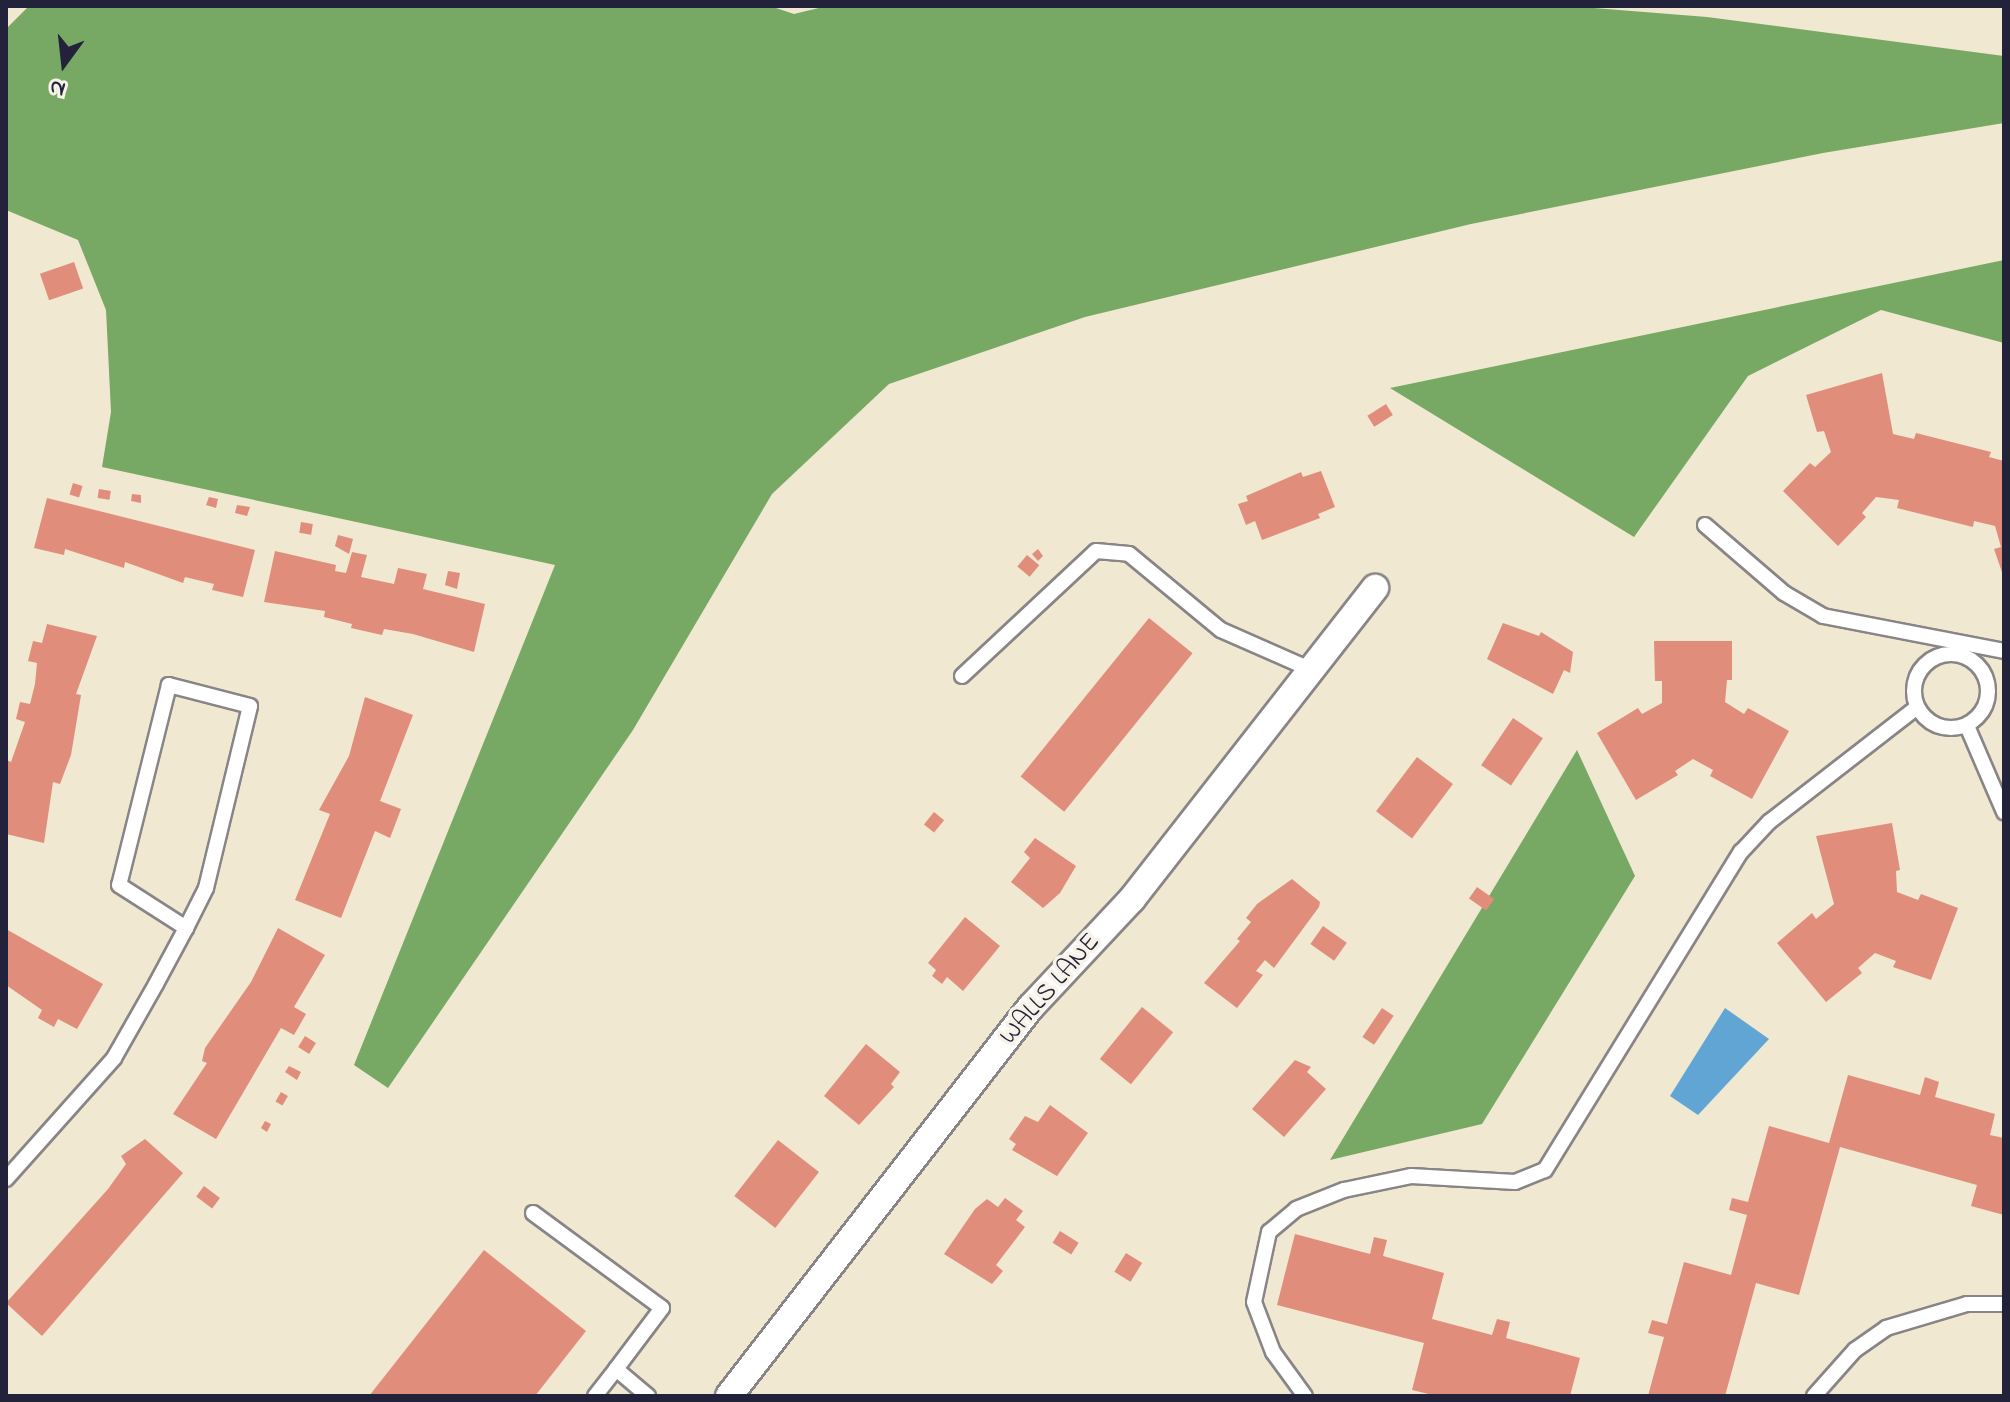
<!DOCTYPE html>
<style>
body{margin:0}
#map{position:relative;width:2010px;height:1402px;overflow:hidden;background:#f0e8d0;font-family:"Indie Flower",sans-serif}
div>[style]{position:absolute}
.forest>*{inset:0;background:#78a964}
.water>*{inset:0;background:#61a5d5}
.building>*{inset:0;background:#e08d7b;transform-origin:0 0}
.roads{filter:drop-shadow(2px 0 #898586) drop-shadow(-2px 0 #898586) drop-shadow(0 2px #898586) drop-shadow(0 -2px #898586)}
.lane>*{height:14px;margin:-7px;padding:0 7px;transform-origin:7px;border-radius:7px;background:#fff}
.lane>.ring{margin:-7px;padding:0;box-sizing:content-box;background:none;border:14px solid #fff;border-radius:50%}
.street>*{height:26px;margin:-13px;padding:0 13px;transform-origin:13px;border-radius:13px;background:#fff}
span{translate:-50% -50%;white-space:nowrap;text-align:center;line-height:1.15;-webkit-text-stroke:7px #f7f3e8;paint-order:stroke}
.street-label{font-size:26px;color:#22223b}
.frame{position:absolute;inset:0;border:8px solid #22223b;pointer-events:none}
.north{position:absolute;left:24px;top:24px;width:80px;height:80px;-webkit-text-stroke:6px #f7f3e8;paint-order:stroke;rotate:195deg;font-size:22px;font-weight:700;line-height:32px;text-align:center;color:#22223b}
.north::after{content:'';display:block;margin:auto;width:28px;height:36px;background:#22223b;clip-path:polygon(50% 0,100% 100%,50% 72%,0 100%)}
</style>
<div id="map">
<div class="forest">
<div style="clip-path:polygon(29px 6px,770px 6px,794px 14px,827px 6px,1569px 6px,1707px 17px,2004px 56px,2004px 123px,1823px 153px,1471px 224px,1085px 317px,889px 384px,772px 494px,633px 730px,388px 1088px,354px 1065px,555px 565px,102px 467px,111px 412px,106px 310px,78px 240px,6px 210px,6px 29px)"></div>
<div style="clip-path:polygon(2004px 260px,2004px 343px,1881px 310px,1748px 376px,1634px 537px,1390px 388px)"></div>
<div style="clip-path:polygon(1577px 750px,1635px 876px,1482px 1124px,1330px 1160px)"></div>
</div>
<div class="water">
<div style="clip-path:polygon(1725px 1008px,1769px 1039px,1698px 1115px,1670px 1096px)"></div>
</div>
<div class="building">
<div style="left:74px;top:262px;width:28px;height:36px;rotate:71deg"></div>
<div style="clip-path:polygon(1882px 373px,1893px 434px,1914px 439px,1916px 433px,1991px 452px,1989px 457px,2004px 461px,2004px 578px,1994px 549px,2001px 547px,1995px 526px,1974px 521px,1973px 527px,1897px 508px,1899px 500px,1876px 497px,1862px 513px,1866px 517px,1838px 546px,1783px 491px,1810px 463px,1815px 467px,1831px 452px,1824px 431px,1817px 432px,1806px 395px)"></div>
<div style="left:1386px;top:404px;width:13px;height:22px;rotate:58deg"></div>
<div style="clip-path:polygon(1321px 471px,1335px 507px,1318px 514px,1320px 518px,1262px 540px,1255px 521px,1246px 525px,1238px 504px,1248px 501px,1246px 496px,1301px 472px,1303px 477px)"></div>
<div style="left:73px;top:483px;width:10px;height:12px;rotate:17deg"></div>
<div style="left:99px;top:489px;width:12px;height:9px;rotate:9deg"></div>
<div style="clip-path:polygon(132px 494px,141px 495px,141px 503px,131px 501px)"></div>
<div style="clip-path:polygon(209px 497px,218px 499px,216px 508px,206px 505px)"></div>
<div style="clip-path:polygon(47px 498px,255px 550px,243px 597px,212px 590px,214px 584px,185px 577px,183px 583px,125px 562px,124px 568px,65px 549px,64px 555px,34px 548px)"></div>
<div style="clip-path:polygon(237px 505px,250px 507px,247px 516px,235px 513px)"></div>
<div style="left:301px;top:522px;width:12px;height:11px;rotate:9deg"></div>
<div style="clip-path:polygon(338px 535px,353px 539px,349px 554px,335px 546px)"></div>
<div style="clip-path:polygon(1038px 549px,1043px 556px,1038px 561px,1032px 554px)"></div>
<div style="clip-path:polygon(275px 551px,336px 565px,335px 571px,346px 573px,352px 552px,367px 555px,361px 577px,394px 584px,398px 568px,427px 574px,423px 589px,485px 604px,474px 652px,413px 634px,384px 629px,382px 635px,351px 628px,352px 624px,324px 617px,325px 611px,264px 602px)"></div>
<div style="left:1027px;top:555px;width:16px;height:15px;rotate:40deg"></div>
<div style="clip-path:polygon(448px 571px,460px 573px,457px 589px,445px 585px)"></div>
<div style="left:1149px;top:618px;width:56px;height:204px;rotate:39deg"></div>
<div style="clip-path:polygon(1503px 623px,1539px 636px,1541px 632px,1573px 652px,1570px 673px,1564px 670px,1553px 694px,1487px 659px)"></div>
<div style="clip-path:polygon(47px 624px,97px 636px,76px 694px,81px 695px,71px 755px,60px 784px,53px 782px,44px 843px,6px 834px,6px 760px,11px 762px,25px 722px,16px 719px,20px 702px,30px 704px,35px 684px,37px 663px,28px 661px,33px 641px,42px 643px)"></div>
<div style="clip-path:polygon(1654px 641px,1732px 641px,1732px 680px,1727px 680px,1725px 702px,1744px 714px,1748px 708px,1789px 731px,1752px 799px,1710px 776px,1713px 770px,1693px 759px,1675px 771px,1678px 775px,1636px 800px,1597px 733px,1638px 708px,1642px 714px,1662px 703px,1662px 681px,1655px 681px)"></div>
<div style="clip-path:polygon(365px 697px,413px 715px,380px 801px,401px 809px,390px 838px,375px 831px,341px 918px,295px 900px,330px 814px,319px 810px,349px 756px)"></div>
<div style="left:1513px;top:718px;width:36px;height:57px;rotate:34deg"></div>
<div style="left:1417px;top:757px;width:45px;height:68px;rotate:37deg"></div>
<div style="left:934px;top:812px;width:13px;height:16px;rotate:39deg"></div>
<div style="clip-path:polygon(1892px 823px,1900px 870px,1896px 871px,1897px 892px,1918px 900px,1921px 894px,1958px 908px,1931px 980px,1893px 967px,1896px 961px,1875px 953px,1858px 968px,1862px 973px,1826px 1002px,1777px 943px,1812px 913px,1816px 919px,1834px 904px,1816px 836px)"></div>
<div style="clip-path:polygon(1035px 838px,1076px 866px,1060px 893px,1043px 908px,1011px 882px,1030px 858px,1024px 852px)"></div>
<div style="clip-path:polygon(1292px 879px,1320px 902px,1319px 907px,1274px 968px,1265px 960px,1256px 971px,1263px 975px,1237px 1008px,1204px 983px,1240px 941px,1237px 939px,1251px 922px,1246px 918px,1257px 904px)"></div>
<div style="left:1477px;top:887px;width:21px;height:14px;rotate:35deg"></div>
<div style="clip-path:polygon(965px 917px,1000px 946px,963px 991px,947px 977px,942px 984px,932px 976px,936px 970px,928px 963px)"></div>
<div style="left:1323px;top:926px;width:29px;height:22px;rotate:35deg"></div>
<div style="clip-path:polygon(278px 928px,325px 955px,294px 1007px,306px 1014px,294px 1035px,281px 1028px,216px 1139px,173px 1114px,207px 1063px,202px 1061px,205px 1048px,251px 982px)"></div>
<div style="clip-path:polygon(6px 929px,103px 984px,77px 1029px,58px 1019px,54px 1027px,38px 1018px,42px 1010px,6px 985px)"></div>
<div style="left:1142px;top:1007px;width:40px;height:67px;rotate:39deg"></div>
<div style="left:1382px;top:1008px;width:14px;height:35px;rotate:34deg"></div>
<div style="left:305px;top:1036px;width:13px;height:13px;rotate:32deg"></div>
<div style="clip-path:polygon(866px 1044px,900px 1072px,891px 1084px,894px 1087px,859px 1125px,824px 1096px)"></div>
<div style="clip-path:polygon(1295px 1060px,1311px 1067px,1307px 1072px,1326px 1089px,1284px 1137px,1252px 1109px)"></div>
<div style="clip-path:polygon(289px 1066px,301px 1072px,297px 1080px,285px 1072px)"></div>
<div style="clip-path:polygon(1848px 1075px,1920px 1095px,1925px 1077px,1939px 1082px,1935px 1097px,1995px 1114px,1990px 1135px,2004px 1138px,2004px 1215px,1971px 1206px,1977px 1185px,1840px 1147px,1799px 1295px,1756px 1283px,1725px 1396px,1648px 1396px,1664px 1337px,1648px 1333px,1652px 1320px,1667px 1324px,1684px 1262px,1731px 1275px,1747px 1215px,1729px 1210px,1732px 1198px,1748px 1202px,1769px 1126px,1829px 1143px)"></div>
<div style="left:281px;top:1092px;width:8px;height:11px;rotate:30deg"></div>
<div style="clip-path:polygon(1050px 1105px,1088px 1133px,1057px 1176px,1012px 1150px,1016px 1144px,1009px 1139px,1025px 1116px,1038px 1122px)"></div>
<div style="clip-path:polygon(265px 1121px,271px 1124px,267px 1132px,261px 1128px)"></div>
<div style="clip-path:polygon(145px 1139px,183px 1173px,42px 1336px,6px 1303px,108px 1189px,126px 1164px,121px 1156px)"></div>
<div style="left:778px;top:1140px;width:52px;height:71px;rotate:38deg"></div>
<div style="left:204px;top:1186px;width:20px;height:13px;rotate:37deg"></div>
<div style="clip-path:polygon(1005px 1198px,1023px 1211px,1016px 1220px,1025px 1227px,996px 1265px,1003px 1271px,992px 1284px,944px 1254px,975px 1209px,987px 1199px,998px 1207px)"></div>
<div style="left:1060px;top:1231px;width:22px;height:14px;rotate:32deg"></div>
<div style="clip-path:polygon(1295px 1234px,1370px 1254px,1374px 1237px,1387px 1240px,1383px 1256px,1444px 1273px,1432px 1319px,1492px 1335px,1497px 1319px,1510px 1322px,1506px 1338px,1580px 1358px,1570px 1396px,1437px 1396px,1412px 1390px,1424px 1343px,1277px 1305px)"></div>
<div style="clip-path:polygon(484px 1250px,586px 1331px,535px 1396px,369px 1396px)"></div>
<div style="left:1126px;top:1253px;width:19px;height:22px;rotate:32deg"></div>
</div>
<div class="roads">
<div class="lane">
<div style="left:1705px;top:525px;width:104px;rotate:40.7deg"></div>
<div style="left:1784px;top:593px;width:45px;rotate:30.5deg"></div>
<div style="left:1823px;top:616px;width:184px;rotate:10.9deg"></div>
<div class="ring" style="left:1914px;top:654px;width:60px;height:60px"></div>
<div style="left:962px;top:676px;width:183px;rotate:-43deg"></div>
<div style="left:1096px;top:551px;width:33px;rotate:5deg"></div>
<div style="left:1129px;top:554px;width:119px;rotate:39.6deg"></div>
<div style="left:1221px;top:630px;width:99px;rotate:23.7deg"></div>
<div style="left:1967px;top:726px;width:94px;rotate:66.7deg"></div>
<div style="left:6px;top:1179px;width:162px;rotate:-48.2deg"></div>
<div style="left:114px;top:1058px;width:85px;rotate:-60.4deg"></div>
<div style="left:156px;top:984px;width:64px;rotate:-61.8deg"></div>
<div style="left:186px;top:928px;width:45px;rotate:-63.4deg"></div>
<div style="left:206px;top:888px;width:187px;rotate:-76.4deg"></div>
<div style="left:250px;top:706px;width:84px;rotate:-165.5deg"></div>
<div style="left:169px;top:685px;width:206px;rotate:104deg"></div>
<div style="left:119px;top:885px;width:80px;rotate:32.7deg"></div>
<div style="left:533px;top:1213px;width:160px;rotate:36.4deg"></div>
<div style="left:662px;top:1308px;width:76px;rotate:127deg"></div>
<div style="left:595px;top:1396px;width:34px;rotate:-52deg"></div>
<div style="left:616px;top:1369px;width:42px;rotate:40.2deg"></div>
<div style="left:1305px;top:1396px;width:54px;rotate:-126deg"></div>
<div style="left:1273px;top:1352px;width:53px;rotate:-110.8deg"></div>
<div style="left:1254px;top:1302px;width:72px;rotate:-77.9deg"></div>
<div style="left:1269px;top:1232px;width:35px;rotate:-40deg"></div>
<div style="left:1296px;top:1209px;width:52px;rotate:-21.6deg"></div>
<div style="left:1344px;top:1190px;width:68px;rotate:-11.8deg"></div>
<div style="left:1411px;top:1176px;width:104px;rotate:3.3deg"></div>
<div style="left:1515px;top:1182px;width:32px;rotate:-22deg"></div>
<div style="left:1545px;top:1170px;width:374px;rotate:-58.4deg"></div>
<div style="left:1741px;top:852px;width:41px;rotate:-47deg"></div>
<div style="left:1769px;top:822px;width:186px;rotate:-37.8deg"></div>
<div style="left:1814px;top:1396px;width:62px;rotate:-48.3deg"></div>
<div style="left:1855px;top:1350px;width:38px;rotate:-35deg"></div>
<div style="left:1886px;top:1328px;width:84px;rotate:-16.5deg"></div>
<div style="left:1967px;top:1304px;width:37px"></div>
</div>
<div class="street">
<div style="left:729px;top:1396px;width:492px;rotate:-52.2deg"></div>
<div style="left:1031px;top:1007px;width:148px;rotate:-46.9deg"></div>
<div style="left:1132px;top:899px;width:395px;rotate:-52deg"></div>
</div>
</div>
<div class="street-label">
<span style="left:1051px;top:990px;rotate:-49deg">WALLS LANE</span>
</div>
<div class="frame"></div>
<div class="north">N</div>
</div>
